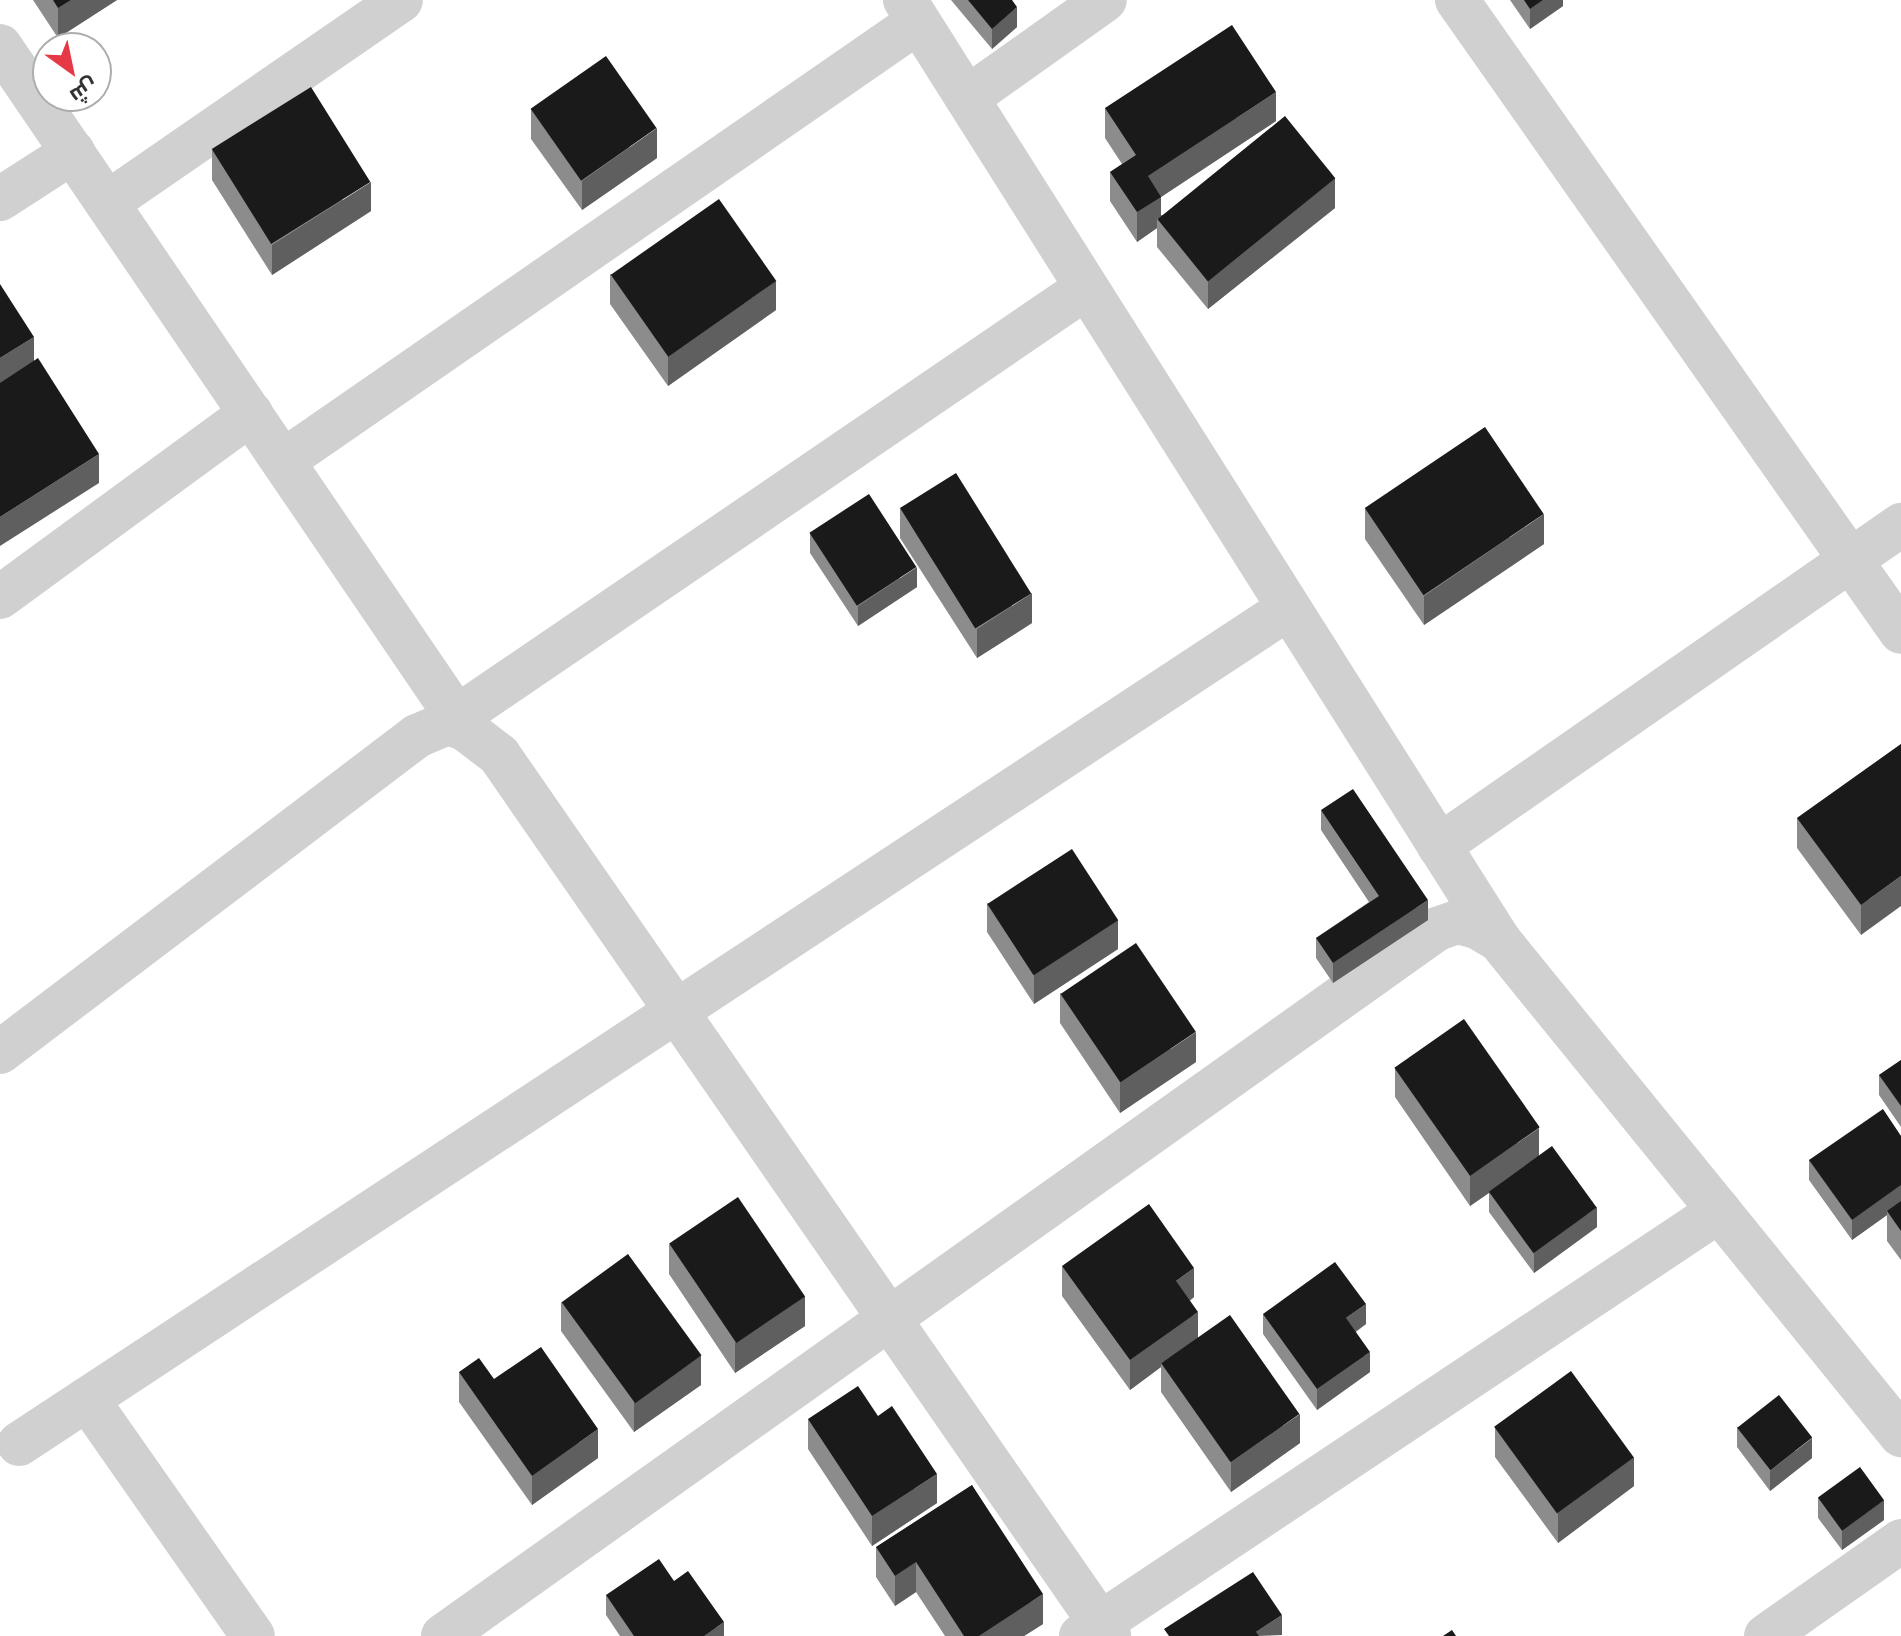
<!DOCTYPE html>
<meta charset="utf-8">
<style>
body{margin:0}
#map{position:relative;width:1901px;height:1636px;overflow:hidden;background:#fff;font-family:"Fira Sans",Cairo,sans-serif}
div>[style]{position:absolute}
.minor>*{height:44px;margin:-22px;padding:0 22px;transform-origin:22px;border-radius:22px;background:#d0d0d0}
.wall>*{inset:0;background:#8c8c8c}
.shaded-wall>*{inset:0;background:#5f5f5f}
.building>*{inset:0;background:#1a1a1a;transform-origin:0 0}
span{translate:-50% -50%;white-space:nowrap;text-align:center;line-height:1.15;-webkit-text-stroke:8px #fff;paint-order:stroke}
.north{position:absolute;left:32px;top:32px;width:80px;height:80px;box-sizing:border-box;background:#fff;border:2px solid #adadad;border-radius:50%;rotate:147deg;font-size:22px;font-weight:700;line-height:32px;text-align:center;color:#333}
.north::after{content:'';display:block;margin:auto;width:28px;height:36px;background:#e63946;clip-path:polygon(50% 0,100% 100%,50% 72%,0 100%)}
</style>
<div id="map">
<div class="minor">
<div style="left:905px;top:0;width:1112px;rotate:57.71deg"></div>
<div style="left:1457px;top:0;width:772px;rotate:54.91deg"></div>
<div style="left:0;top:46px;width:826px;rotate:55.75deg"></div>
<div style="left:967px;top:98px;width:169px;rotate:-35.4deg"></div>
<div style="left:0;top:199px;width:87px;rotate:-32.8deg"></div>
<div style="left:107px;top:203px;width:357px;rotate:-34.6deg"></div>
<div style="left:283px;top:461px;width:772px;rotate:-34.66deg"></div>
<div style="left:0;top:597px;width:311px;rotate:-36.2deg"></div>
<div style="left:448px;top:723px;width:772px;rotate:-34.29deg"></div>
<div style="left:1439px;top:846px;width:563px;rotate:-34.79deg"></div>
<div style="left:0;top:1052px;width:523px;rotate:-37.15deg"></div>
<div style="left:417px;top:736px;width:34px;rotate:-23deg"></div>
<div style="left:448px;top:723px;width:18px;rotate:19deg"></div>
<div style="left:465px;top:729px;width:43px;rotate:37.4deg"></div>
<div style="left:499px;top:755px;width:1072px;rotate:55.3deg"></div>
<div style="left:87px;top:1399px;width:289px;rotate:55deg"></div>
<div style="left:19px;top:1444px;width:1520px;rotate:-33.36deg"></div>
<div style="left:443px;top:1636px;width:1220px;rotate:-35.42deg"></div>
<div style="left:1437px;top:929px;width:21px;rotate:-19deg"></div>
<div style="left:1457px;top:922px;width:21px;rotate:14deg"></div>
<div style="left:1477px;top:927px;width:26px;rotate:31deg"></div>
<div style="left:1499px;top:940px;width:638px;rotate:50.92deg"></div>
<div style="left:1081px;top:1636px;width:767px;rotate:-33.67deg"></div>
<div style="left:1766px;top:1636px;width:165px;rotate:-35.1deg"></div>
</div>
<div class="wall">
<div style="clip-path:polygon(33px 0,117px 0,58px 38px)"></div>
<div style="clip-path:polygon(951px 0,1012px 0,1017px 27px,992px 49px)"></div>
<div style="clip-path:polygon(1510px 0,1563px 0,1563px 6px,1530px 29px)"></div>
<div style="clip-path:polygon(1105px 108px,1276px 121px,1161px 197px,1161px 215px,1335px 208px,1208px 309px,1157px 247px,1157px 228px,1137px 242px,1110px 201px,1110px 172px,1122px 164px,1105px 138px)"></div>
<div style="clip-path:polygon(531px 109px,657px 158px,582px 210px,531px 139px)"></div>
<div style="clip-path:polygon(212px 150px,371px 211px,272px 275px,212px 180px)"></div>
<div style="clip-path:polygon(610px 274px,776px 310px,668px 386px,610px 304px)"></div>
<div style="clip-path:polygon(900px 508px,1032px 623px,977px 658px,900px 538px)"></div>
<div style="clip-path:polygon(1365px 509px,1544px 544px,1424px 625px,1365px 539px)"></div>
<div style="clip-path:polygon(810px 533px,917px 587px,858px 626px,810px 553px)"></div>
<div style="clip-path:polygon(1901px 744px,1861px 935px,1797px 848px,1797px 818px)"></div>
<div style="clip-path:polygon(1321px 810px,1428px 920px,1333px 983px,1316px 958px,1316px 938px,1369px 902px,1321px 830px)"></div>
<div style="clip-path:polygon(987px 903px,1118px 949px,1034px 1004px,987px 932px)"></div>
<div style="clip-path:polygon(1060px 993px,1196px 1062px,1120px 1113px,1060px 1023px)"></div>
<div style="clip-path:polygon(1901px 1060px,1901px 1127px,1879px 1095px,1879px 1075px)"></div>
<div style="clip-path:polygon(1395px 1068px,1539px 1156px,1597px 1227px,1534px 1273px,1489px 1212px,1489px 1193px,1470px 1206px,1395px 1097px)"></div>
<div style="clip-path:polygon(1901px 1136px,1901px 1260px,1887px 1241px,1887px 1215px,1852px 1240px,1809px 1180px,1809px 1160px)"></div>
<div style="clip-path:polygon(669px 1244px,805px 1326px,735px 1373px,669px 1274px)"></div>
<div style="clip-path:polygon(1062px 1266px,1194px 1297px,1190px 1301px,1198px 1338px,1300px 1443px,1231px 1492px,1161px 1392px,1161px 1367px,1130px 1390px,1062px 1296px)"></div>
<div style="clip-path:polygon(561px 1302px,701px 1385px,634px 1432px,561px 1331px)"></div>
<div style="clip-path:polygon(1263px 1314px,1366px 1324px,1356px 1332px,1370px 1372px,1317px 1410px,1263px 1334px)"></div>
<div style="clip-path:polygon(459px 1372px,494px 1379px,598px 1458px,532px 1505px,459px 1402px)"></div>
<div style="clip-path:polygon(808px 1419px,937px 1503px,872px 1546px,808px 1449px)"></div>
<div style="clip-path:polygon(1737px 1427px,1812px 1458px,1770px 1491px,1737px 1447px)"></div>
<div style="clip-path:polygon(1495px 1428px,1634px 1486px,1558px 1543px,1495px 1457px)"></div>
<div style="clip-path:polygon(972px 1485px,1043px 1624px,1024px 1636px,945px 1636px,916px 1592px,895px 1606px,876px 1577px,876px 1547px)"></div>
<div style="clip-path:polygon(1818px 1498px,1884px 1520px,1842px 1550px,1818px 1518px)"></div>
<div style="clip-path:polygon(674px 1581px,724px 1636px,620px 1636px,606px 1615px,606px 1595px)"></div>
</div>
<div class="shaded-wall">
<div style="clip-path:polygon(71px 0,117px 0,58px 38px,58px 8px)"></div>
<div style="clip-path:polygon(1543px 0,1563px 0,1563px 6px,1530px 29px,1530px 9px)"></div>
<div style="clip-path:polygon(1017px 7px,1017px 27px,992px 49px,992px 29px)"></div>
<div style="clip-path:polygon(1276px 92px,1276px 121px,1161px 197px,1161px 222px,1157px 218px,1157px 228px,1137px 242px,1137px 212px,1148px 176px)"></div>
<div style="clip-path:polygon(657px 128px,657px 158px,582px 210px,582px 181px)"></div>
<div style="clip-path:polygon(1335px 178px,1335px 208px,1208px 309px,1208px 280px)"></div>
<div style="clip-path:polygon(371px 182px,371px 211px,272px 275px,272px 245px)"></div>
<div style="clip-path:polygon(776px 281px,776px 310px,668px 386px,668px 356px)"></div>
<div style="clip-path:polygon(34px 337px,34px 366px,0 388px,0 358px)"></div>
<div style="clip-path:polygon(99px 454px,99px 483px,0 546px,0 517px)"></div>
<div style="clip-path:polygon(1544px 514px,1544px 544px,1424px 625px,1424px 596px)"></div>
<div style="clip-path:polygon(917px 567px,917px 587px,858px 626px,858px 606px)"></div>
<div style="clip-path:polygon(1032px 593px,1032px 623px,977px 658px,977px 629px)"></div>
<div style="clip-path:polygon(1901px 876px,1901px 906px,1861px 935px,1861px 905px)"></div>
<div style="clip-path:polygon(1428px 900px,1428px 920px,1333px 983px,1333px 963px)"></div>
<div style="clip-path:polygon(1118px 920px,1118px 949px,1034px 1004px,1034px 974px)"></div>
<div style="clip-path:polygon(1196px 1032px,1196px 1062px,1120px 1113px,1120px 1083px)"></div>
<div style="clip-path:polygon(1539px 1128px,1539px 1158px,1470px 1206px,1470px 1176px)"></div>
<div style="clip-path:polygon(1901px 1185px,1901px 1206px,1887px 1211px,1887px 1215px,1852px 1240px,1852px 1220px)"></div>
<div style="clip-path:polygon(1597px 1207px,1597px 1227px,1534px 1273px,1534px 1253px)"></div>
<div style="clip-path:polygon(1194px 1268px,1194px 1297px,1176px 1310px,1176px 1281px)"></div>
<div style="clip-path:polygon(805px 1296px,805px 1326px,735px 1373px,735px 1343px)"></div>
<div style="clip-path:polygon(1366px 1304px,1366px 1324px,1346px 1338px,1346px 1318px)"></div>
<div style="clip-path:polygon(1198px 1312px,1198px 1341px,1161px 1363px,1161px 1367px,1130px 1390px,1130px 1360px)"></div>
<div style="clip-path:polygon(1370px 1352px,1370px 1372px,1317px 1410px,1317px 1389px)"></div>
<div style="clip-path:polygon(701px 1355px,701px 1385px,634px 1432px,634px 1403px)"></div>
<div style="clip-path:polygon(1300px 1414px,1300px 1443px,1231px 1492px,1231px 1462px)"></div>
<div style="clip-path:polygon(598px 1429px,598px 1458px,532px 1505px,532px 1476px)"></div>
<div style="clip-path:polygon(1812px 1438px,1812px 1458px,1770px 1491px,1770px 1471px)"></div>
<div style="clip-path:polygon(1634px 1457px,1634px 1486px,1558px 1543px,1558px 1513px)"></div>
<div style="clip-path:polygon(937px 1474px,937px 1503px,872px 1546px,872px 1516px)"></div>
<div style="clip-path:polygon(1884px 1500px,1884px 1520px,1842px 1550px,1842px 1530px)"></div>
<div style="clip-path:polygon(916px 1562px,916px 1592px,895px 1606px,895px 1576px)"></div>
<div style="clip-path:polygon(1043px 1594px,1043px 1624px,1024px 1636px,979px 1636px)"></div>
<div style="clip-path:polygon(1282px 1615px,1282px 1635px,1256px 1636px,1256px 1632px)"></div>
<div style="clip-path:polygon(724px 1622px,724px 1636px,704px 1636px)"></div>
</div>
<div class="building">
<div style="clip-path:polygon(53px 0,71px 0,58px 8px)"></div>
<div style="clip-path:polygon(968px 0,1012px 0,1017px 7px,992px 29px)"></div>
<div style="clip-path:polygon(1524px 0,1543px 0,1530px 9px)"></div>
<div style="clip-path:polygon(1232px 25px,1276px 92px,1148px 176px,1161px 197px,1137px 212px,1110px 172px,1136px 155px,1105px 108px)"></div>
<div style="left:606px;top:56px;width:88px;height:92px;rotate:55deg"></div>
<div style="left:311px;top:87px;width:112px;height:117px;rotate:58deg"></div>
<div style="left:1285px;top:116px;width:80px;height:164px;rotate:51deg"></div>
<div style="left:719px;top:199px;width:100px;height:132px;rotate:55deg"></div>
<div style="clip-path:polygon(0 284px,34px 337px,0 358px)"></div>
<div style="clip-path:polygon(38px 358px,99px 454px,0 517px,0 383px)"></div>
<div style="left:1485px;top:427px;width:105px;height:145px;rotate:56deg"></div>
<div style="left:956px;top:473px;width:142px;height:66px;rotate:58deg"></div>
<div style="left:869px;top:494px;width:87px;height:71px;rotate:57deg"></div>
<div style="clip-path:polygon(1901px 744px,1901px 876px,1861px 905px,1797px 818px)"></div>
<div style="clip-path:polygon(1353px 789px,1428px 900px,1333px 963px,1316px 938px,1379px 896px,1321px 810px)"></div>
<div style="left:1072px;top:849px;width:85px;height:101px;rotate:57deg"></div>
<div style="left:1136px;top:943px;width:107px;height:91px;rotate:56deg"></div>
<div style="left:1464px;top:1019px;width:132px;height:85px;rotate:55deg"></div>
<div style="clip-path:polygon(1901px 1060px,1901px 1106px,1879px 1075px)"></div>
<div style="clip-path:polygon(1883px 1109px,1901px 1136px,1901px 1185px,1852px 1220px,1809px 1160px)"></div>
<div style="left:1552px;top:1146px;width:76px;height:78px;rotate:54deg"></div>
<div style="left:738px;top:1197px;width:120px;height:83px;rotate:56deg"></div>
<div style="clip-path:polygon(1901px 1201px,1901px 1231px,1887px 1211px)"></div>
<div style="clip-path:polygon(1149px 1204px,1194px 1268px,1176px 1281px,1198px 1312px,1130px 1360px,1062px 1266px)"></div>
<div style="left:628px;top:1254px;width:125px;height:82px;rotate:54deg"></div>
<div style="clip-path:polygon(1335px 1262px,1366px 1304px,1346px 1318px,1370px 1352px,1317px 1389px,1263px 1314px)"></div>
<div style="left:1230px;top:1315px;width:121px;height:84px;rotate:55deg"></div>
<div style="clip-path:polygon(541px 1347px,598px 1429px,532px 1476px,459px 1372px,479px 1358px,494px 1379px)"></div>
<div style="left:1571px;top:1371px;width:107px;height:95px;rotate:54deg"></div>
<div style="clip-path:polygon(858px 1386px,878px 1416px,892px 1406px,937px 1474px,872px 1516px,808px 1419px)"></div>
<div style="left:1779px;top:1395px;width:54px;height:53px;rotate:52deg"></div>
<div style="left:1860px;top:1467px;width:41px;height:52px;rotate:54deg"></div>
<div style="clip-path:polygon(972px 1485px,1043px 1594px,979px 1636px,964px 1636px,916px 1562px,895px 1576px,876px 1547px)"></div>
<div style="clip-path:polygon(659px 1559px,674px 1581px,688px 1571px,724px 1622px,704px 1636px,634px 1636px,606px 1595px)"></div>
<div style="clip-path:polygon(1253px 1572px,1282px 1615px,1256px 1632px,1259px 1636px,1169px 1636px,1164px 1629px)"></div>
<div style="clip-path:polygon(1452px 1630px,1456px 1636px,1443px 1636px)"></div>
</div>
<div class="north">ش</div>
</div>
